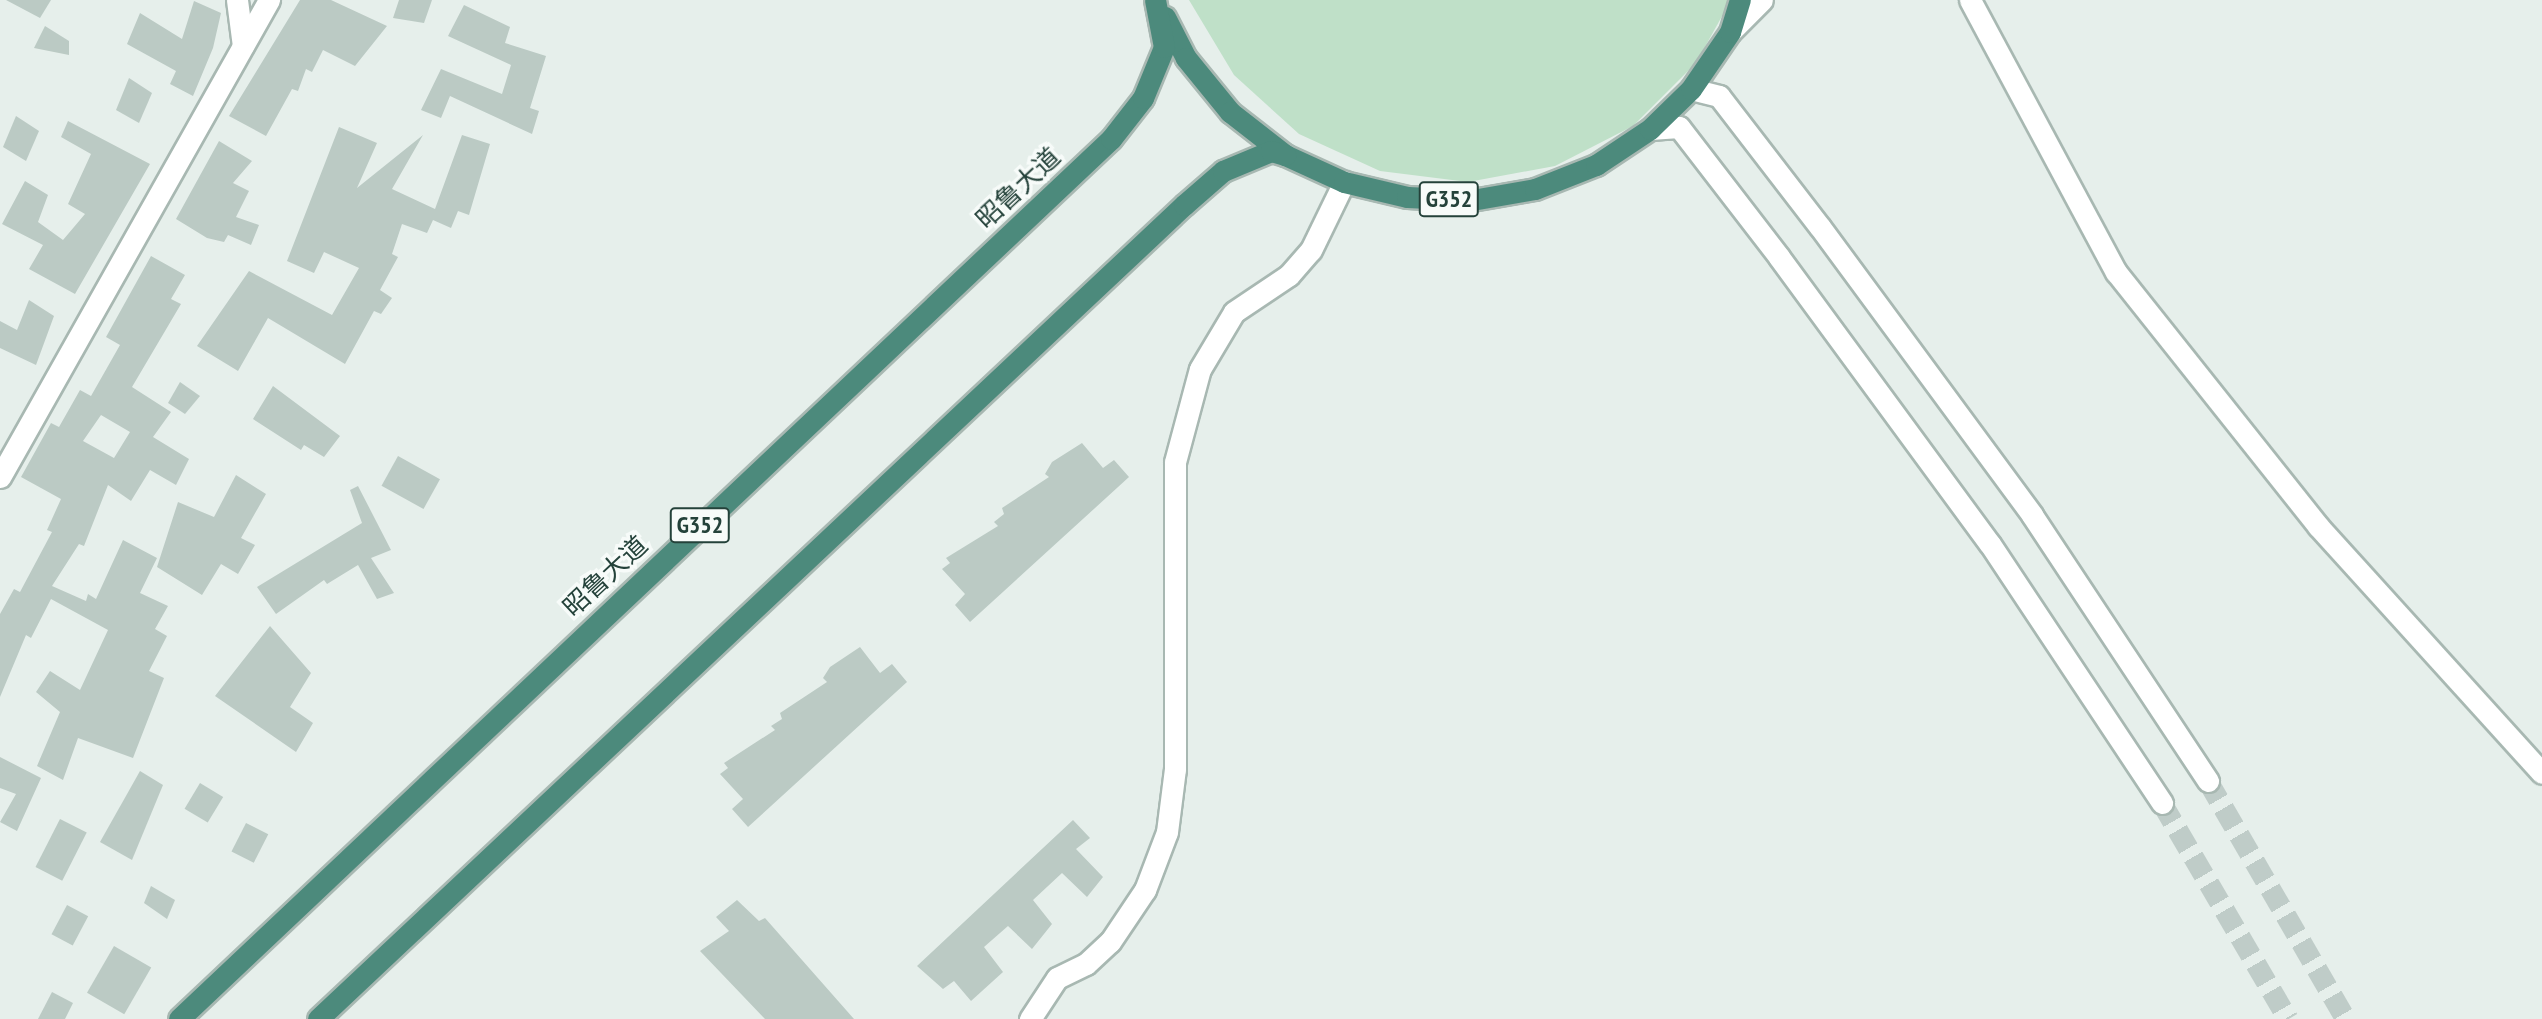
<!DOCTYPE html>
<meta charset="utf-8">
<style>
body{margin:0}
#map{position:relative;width:2542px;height:1019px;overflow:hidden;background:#e6efeb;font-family:"PT Sans Narrow","Noto Sans SC",sans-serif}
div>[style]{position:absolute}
.green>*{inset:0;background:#bfe0c8}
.building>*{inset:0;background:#bbcac4;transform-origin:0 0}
.secondary-tunnel>*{height:21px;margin-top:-10.5px;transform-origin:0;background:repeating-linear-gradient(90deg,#bfccc8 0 21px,transparent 0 31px)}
.roads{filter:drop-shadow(2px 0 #a8b8b2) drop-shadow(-2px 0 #a8b8b2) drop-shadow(0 2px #a8b8b2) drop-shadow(0 -2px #a8b8b2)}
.minor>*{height:21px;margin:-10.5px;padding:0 10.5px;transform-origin:10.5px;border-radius:10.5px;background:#fff}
.secondary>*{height:21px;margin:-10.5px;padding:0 10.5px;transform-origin:10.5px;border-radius:10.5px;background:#fff}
.trunk>*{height:21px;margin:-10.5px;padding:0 10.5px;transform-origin:10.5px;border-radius:10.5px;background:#4c8a7c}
span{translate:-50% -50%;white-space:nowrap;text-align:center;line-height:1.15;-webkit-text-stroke:7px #f7fbf9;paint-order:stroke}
.shield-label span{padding:2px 5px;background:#f7fbf9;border:2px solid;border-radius:5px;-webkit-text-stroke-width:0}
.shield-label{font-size:24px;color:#24423a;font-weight:700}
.street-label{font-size:26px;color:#24423a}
</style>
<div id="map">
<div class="green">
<div style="clip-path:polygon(1189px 0,1731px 0,1696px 63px,1633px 126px,1555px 166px,1468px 182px,1380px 171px,1299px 134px,1234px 75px)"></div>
</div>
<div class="building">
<div style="clip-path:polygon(6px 0,51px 0,40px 18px)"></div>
<div style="clip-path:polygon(300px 0,331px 0,387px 26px,355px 66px,323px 50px,312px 72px,306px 69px,298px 91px,292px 89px,266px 136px,229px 116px)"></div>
<div style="clip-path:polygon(399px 0,432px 0,424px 23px,393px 18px)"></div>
<div style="clip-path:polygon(194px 1px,221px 13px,213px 48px,193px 96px,170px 84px,176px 71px,127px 44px,140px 13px,182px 39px)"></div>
<div style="clip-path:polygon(464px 5px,510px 27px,505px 43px,546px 56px,530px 108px,539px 111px,532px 134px,450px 96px,441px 118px,421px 110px,441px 69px,502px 94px,511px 65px,448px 36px)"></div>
<div style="clip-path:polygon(45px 26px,69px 41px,69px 55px,34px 48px)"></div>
<div style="clip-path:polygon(129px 78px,152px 93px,139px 123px,116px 110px)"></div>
<div style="clip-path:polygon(16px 116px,39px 131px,26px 161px,3px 147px)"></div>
<div style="clip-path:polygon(68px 121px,150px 164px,75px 294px,29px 269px,43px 245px,2px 224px,25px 181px,48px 195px,38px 222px,63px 240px,85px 214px,68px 204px,91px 154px,61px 137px)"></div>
<div style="clip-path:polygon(339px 127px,377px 143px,357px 188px,423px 135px,392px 189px,435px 209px,462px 135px,490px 144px,469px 215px,458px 211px,451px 228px,433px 220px,427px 233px,402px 224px,392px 254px,398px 257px,380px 290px,392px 298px,381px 314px,374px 311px,345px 364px,268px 318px,238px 371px,197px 346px,249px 271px,332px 315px,359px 268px,324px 252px,314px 273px,287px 261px)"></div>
<div style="clip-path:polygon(219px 141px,252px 161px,233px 183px,249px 191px,236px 217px,259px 225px,251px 245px,228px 235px,224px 242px,207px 238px,176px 219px)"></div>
<div style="clip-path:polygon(evenodd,151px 256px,185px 275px,171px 299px,181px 304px,132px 387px,171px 412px,153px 437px,189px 459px,176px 485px,150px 470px,131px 501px,108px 485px,84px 546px,79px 544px,52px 586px,86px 601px,88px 594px,96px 599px,123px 540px,157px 558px,140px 593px,168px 606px,155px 629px,167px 636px,149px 671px,164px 678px,133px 758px,78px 738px,63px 780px,37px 766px,60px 712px,36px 692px,50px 671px,80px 690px,108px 630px,51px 599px,31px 638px,26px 635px,0 697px,0 614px,14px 589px,20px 592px,52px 532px,47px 530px,61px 499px,21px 477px,51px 423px,59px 427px,80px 390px,91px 396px,120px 345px,106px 337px,151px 256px,101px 415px,130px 432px,114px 458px,83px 441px,101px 415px)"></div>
<div style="clip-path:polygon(29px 300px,54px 316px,36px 365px,0 348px,0 321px,17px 330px)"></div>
<div style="clip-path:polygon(180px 382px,200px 396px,185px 414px,168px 403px)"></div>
<div style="clip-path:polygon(273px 386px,340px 436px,324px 457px,304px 445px,301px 450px,253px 419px)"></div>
<div style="clip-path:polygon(1082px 443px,1103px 468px,1114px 460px,1129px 477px,970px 622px,955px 605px,965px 594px,942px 569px,950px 563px,946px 558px,998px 526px,994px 522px,1004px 514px,1002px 508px,1049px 477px,1045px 474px,1052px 462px)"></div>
<div style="left:398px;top:456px;width:48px;height:34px;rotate:29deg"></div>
<div style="clip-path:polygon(236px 475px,266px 494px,241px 538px,255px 545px,238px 574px,221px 564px,202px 595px,157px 567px,178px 502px,214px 517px)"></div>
<div style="clip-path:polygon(358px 486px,391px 550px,371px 558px,394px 593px,377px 599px,358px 565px,327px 584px,324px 580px,276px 614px,257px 587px,362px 523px,350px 490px)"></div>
<div style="clip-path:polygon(270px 626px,311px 673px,290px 707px,313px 723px,296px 752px,215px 696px)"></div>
<div style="clip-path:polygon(860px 647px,880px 673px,892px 664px,907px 682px,748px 827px,732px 809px,743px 799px,720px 774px,728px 768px,724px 763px,775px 730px,771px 726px,782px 719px,780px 713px,827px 682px,823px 678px,830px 667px)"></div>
<div style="clip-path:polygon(0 757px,41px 778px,17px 831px,0 822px,16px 794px,0 788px)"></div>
<div style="clip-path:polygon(140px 771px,163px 785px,132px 860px,100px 842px)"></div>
<div style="left:200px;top:783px;width:27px;height:30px;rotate:31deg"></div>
<div style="left:60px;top:819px;width:30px;height:54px;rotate:27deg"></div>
<div style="clip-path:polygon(1073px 820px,1090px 838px,1076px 849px,1103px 877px,1087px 897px,1062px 873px,1033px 900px,1052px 924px,1032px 949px,1008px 926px,984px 947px,1003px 972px,971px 1001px,954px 981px,943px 989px,917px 966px)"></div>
<div style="left:246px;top:823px;width:25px;height:32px;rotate:27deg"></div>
<div style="clip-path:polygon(151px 886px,175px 900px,167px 919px,144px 903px)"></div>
<div style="clip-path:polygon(737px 900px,759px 921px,765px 918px,854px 1019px,765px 1019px,700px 951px,729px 931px,716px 917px)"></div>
<div style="left:67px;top:905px;width:24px;height:33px;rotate:28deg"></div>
<div style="left:114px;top:946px;width:43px;height:54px;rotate:30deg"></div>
<div style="clip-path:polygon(52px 992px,73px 1003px,65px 1019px,38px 1019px)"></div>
</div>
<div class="secondary-tunnel">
<div style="left:2208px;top:781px;width:275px;rotate:59.9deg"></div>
<div style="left:2162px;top:803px;width:250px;rotate:59.7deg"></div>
</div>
<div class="roads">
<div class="minor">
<div style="left:1030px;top:1019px;width:49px;rotate:-56.6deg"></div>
<div style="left:1057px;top:978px;width:32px;rotate:-26deg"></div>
<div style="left:1086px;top:964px;width:33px;rotate:-43deg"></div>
<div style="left:1110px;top:942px;width:63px;rotate:-56.1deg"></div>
<div style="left:1145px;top:890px;width:62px;rotate:-69.2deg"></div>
<div style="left:1167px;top:832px;width:64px;rotate:-82.8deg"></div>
<div style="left:1175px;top:769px;width:307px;rotate:-90deg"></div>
<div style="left:1175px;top:462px;width:96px;rotate:-75deg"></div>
<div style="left:1200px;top:369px;width:66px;rotate:-59.2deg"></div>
<div style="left:1234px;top:312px;width:66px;rotate:-33.9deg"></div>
<div style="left:1289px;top:275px;width:33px;rotate:-49deg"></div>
<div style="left:1311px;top:250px;width:76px;rotate:-64.1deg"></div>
</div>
<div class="secondary">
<div style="left:237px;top:0;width:46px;rotate:82.6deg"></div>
<div style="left:1970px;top:0;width:309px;rotate:61.8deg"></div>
<div style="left:2116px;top:272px;width:325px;rotate:51.5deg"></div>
<div style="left:2318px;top:526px;width:333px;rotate:47.8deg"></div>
<div style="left:1730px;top:32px;width:45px;rotate:-45deg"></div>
<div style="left:1691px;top:89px;width:29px;rotate:14deg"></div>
<div style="left:1719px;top:96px;width:165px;rotate:52.4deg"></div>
<div style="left:1820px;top:227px;width:358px;rotate:53.6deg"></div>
<div style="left:2032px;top:515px;width:319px;rotate:56.5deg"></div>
<div style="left:1650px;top:129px;width:29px;rotate:-4deg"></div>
<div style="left:1679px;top:127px;width:164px;rotate:52.4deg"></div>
<div style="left:1779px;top:257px;width:356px;rotate:53.7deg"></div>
<div style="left:1990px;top:544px;width:311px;rotate:56.4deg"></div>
<div style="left:0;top:477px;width:548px;rotate:-60.58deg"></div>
</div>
<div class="trunk">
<div style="left:1165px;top:17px;width:46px;rotate:62.9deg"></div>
<div style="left:1186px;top:58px;width:70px;rotate:50.8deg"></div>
<div style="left:1230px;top:112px;width:70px;rotate:38deg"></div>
<div style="left:1285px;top:155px;width:65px;rotate:24.6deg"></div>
<div style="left:1344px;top:182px;width:65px;rotate:13.4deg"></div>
<div style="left:1407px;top:197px;width:65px;rotate:2.6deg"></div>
<div style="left:1472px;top:200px;width:64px;rotate:-9.9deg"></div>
<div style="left:1535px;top:189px;width:66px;rotate:-21.5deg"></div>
<div style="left:1596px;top:165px;width:65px;rotate:-33.7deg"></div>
<div style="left:1650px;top:129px;width:57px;rotate:-44.3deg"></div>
<div style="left:1691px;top:89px;width:69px;rotate:-55.6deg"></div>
<div style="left:1730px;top:32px;width:34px;rotate:-73deg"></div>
<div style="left:179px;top:1019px;width:1282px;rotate:-43.36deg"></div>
<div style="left:1111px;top:139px;width:52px;rotate:-52deg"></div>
<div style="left:1143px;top:98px;width:55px;rotate:-67.6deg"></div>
<div style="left:1164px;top:47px;width:48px;rotate:-100.8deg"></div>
<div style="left:318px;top:1019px;width:1189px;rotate:-43.23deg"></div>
<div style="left:1184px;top:205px;width:52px;rotate:-41.1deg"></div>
<div style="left:1223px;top:171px;width:52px;rotate:-22.6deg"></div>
<div style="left:1271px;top:151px;width:15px;rotate:16deg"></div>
</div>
</div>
<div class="shield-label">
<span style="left:1449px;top:199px">G352</span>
<span style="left:700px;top:525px">G352</span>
</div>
<div class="street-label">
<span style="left:1018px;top:188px;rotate:-43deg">昭鲁大道</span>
<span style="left:605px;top:576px;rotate:-43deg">昭鲁大道</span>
</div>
</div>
